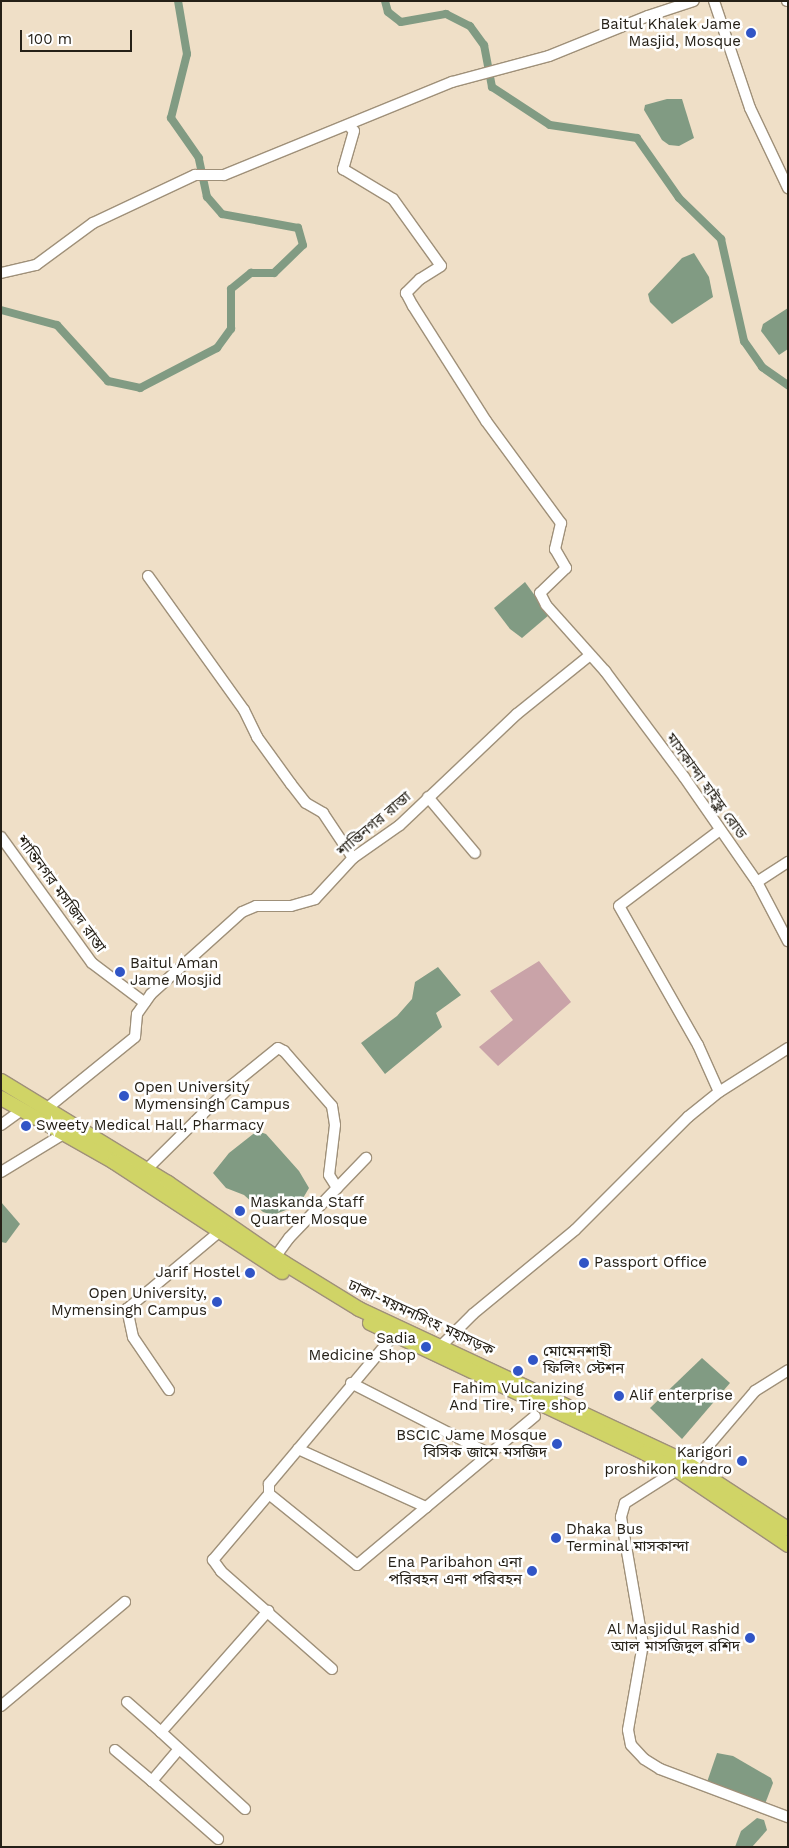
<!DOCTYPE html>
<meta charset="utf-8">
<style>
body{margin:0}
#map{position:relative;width:789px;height:1848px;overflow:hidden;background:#efdfc7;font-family:"Work Sans","Noto Sans Bengali",sans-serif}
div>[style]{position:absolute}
.forest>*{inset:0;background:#c9a3a8}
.water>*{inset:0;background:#819b83}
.canal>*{height:8px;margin:-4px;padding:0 4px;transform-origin:4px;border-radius:4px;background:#819b83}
.roads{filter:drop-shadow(1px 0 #9f9079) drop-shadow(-1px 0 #9f9079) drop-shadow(0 1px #9f9079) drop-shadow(0 -1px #9f9079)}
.minor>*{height:10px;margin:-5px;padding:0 5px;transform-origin:5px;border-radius:5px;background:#fff}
.major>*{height:14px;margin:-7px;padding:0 7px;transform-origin:7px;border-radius:7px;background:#d0d466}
.dots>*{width:14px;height:14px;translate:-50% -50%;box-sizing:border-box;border:2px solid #fff;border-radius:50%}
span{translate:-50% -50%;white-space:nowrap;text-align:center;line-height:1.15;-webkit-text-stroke:5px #fff;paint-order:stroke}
.poi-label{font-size:15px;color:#252017}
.right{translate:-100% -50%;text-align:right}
.left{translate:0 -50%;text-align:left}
.street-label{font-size:15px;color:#252017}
.frame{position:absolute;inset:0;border:2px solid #252017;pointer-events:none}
.scale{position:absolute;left:20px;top:30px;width:112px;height:22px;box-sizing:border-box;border:2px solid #252017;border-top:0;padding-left:6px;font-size:15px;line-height:18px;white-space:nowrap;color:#252017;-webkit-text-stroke:4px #fff;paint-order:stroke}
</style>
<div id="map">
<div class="forest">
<div style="clip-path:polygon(539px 961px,571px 1002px,498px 1066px,479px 1047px,513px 1020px,490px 991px)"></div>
</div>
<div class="water">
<div style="clip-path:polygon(667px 99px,682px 99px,694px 138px,679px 146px,669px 145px,662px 140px,644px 110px,645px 105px)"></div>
<div style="clip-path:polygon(694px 253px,709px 277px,713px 297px,672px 324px,650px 302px,648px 294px,682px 258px)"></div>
<div style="clip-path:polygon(788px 308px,788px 349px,779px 355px,761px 331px,763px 324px)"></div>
<div style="clip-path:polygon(525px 582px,549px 615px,522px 638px,510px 629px,494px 608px)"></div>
<div style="clip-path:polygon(438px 967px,461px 995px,436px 1013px,442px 1027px,385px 1074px,361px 1043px,397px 1016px,412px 999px,415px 982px)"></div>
<div style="clip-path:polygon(257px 1131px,266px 1134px,299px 1171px,309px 1188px,299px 1205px,273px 1215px,263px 1212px,244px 1195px,226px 1188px,213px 1173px,229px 1153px)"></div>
<div style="clip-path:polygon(1px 1202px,20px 1224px,6px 1243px,1px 1242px)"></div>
<div style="clip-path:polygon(702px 1358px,730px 1383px,682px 1439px,650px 1408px)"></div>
<div style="clip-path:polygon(717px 1753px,733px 1756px,771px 1778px,773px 1783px,765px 1804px,706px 1785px)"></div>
<div style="clip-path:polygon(757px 1818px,764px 1820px,767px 1830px,752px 1847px,735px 1847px,741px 1831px)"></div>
</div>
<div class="canal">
<div style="left:385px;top:1px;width:11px;rotate:75deg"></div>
<div style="left:388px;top:12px;width:16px;rotate:38deg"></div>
<div style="left:401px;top:22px;width:46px;rotate:-10.1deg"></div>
<div style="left:446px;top:14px;width:27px;rotate:27deg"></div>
<div style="left:470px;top:26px;width:24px;rotate:54deg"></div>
<div style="left:484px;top:45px;width:43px;rotate:79.2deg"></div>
<div style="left:492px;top:87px;width:69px;rotate:33.2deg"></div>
<div style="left:550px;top:125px;width:88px;rotate:8.5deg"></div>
<div style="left:637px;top:138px;width:73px;rotate:55deg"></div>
<div style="left:679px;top:198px;width:59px;rotate:44.3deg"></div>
<div style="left:721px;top:239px;width:105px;rotate:77.3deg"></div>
<div style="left:744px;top:341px;width:32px;rotate:55deg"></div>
<div style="left:762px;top:367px;width:32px;rotate:35deg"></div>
<div style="left:1px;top:310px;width:58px;rotate:15deg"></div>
<div style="left:57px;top:325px;width:76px;rotate:47.7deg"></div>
<div style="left:108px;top:381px;width:33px;rotate:12deg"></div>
<div style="left:140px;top:388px;width:87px;rotate:-27.5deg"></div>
<div style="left:217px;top:348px;width:24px;rotate:-54deg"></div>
<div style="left:231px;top:329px;width:40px;rotate:-90deg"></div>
<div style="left:231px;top:289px;width:26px;rotate:-39deg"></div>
<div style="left:251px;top:273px;width:23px"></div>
<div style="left:274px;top:273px;width:40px;rotate:-44deg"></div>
<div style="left:303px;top:245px;width:18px;rotate:-106deg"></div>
<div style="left:298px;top:228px;width:77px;rotate:-169.6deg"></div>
<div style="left:222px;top:214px;width:23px;rotate:-131deg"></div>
<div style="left:207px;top:197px;width:40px;rotate:-102deg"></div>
<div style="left:199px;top:158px;width:49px;rotate:-125deg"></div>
<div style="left:171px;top:118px;width:66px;rotate:-76deg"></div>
<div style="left:187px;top:54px;width:54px;rotate:-99.6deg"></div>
</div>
<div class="roads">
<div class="minor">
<div style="left:714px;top:1px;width:113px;rotate:71.4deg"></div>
<div style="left:750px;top:108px;width:89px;rotate:64.6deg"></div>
<div style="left:787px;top:1px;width:1px"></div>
<div style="left:348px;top:125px;width:8px;rotate:45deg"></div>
<div style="left:354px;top:131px;width:40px;rotate:106deg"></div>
<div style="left:343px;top:169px;width:58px;rotate:31deg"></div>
<div style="left:393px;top:199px;width:82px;rotate:54.4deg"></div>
<div style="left:441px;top:266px;width:25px;rotate:148deg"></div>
<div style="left:420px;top:279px;width:20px;rotate:135deg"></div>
<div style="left:406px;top:293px;width:15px;rotate:62deg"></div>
<div style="left:413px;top:306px;width:136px;rotate:57.6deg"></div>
<div style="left:486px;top:421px;width:127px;rotate:53.7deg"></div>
<div style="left:561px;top:523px;width:27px;rotate:103deg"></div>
<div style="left:555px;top:549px;width:22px;rotate:60deg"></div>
<div style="left:566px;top:568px;width:36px;rotate:136deg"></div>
<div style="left:540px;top:593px;width:13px;rotate:63deg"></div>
<div style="left:546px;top:605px;width:89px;rotate:48.2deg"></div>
<div style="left:605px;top:671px;width:132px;rotate:53.3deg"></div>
<div style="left:684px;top:777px;width:128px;rotate:55.2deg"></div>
<div style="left:757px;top:882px;width:67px;rotate:62.3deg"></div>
<div style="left:1px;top:273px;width:36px;rotate:-13deg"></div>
<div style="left:36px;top:265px;width:71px;rotate:-36.4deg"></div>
<div style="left:93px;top:223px;width:113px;rotate:-25.2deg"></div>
<div style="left:195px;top:175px;width:29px"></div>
<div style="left:224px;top:175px;width:246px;rotate:-22.2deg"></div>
<div style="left:452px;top:82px;width:100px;rotate:-15deg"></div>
<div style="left:549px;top:56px;width:107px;rotate:-22deg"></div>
<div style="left:648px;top:16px;width:48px;rotate:-18.1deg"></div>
<div style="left:148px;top:576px;width:165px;rotate:54.4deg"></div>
<div style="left:244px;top:710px;width:30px;rotate:64deg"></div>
<div style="left:257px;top:737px;width:58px;rotate:54.1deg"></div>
<div style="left:291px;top:784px;width:24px;rotate:52deg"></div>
<div style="left:306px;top:803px;width:20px;rotate:30deg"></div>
<div style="left:323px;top:813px;width:54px;rotate:56.3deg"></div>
<div style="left:428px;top:797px;width:73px;rotate:50deg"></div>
<div style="left:720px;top:830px;width:126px;rotate:143deg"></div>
<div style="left:619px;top:906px;width:160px;rotate:60.4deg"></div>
<div style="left:698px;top:1045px;width:51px;rotate:65.9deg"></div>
<div style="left:719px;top:1092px;width:82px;rotate:-32.5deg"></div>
<div style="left:1px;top:837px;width:155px;rotate:54.2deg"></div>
<div style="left:92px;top:963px;width:66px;rotate:37deg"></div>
<div style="left:757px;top:882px;width:37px;rotate:-33deg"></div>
<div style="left:46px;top:1109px;width:114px;rotate:-39deg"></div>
<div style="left:135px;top:1037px;width:23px;rotate:-85deg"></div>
<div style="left:137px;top:1014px;width:24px;rotate:-55deg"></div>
<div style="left:151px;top:994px;width:122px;rotate:-42deg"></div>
<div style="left:242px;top:912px;width:15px;rotate:-23deg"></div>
<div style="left:256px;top:906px;width:35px"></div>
<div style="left:291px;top:906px;width:25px;rotate:-16deg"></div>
<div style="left:315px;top:899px;width:56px;rotate:-47.2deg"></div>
<div style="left:353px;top:858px;width:57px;rotate:-35.1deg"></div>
<div style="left:400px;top:825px;width:161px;rotate:-43.5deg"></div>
<div style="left:517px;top:714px;width:92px;rotate:-38.9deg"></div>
<div style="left:1px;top:1125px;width:26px;rotate:-36deg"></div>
<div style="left:146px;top:1170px;width:120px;rotate:-44.7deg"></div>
<div style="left:231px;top:1086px;width:60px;rotate:-39deg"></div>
<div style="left:278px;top:1048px;width:7px;rotate:27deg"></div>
<div style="left:284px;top:1051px;width:73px;rotate:48.9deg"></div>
<div style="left:332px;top:1106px;width:19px;rotate:81deg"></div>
<div style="left:335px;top:1125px;width:50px;rotate:96.8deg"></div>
<div style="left:329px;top:1175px;width:15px;rotate:58deg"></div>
<div style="left:337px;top:1188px;width:69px;rotate:133.8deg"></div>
<div style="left:289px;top:1238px;width:24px;rotate:126deg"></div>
<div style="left:1px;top:1172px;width:75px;rotate:-31.4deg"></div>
<div style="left:337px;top:1188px;width:42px;rotate:-46deg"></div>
<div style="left:441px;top:1346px;width:45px;rotate:-45deg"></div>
<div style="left:473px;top:1314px;width:132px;rotate:-39.5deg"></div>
<div style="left:575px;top:1230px;width:160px;rotate:-45deg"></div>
<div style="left:688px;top:1117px;width:40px;rotate:-39deg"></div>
<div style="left:351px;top:1383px;width:156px;rotate:27.1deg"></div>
<div style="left:169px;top:1390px;width:64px;rotate:-124.2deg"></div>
<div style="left:133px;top:1337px;width:29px;rotate:-102deg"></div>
<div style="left:127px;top:1309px;width:120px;rotate:-39.9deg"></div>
<div style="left:298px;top:1449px;width:141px;rotate:24.4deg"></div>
<div style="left:691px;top:1466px;width:99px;rotate:-49.5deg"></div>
<div style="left:755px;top:1391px;width:39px;rotate:-32deg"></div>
<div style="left:677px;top:1470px;width:62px;rotate:147.6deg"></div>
<div style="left:625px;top:1503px;width:15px;rotate:106deg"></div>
<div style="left:621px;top:1517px;width:129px;rotate:80.2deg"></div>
<div style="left:643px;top:1644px;width:87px;rotate:99.9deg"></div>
<div style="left:628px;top:1730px;width:15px;rotate:79deg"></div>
<div style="left:631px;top:1745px;width:19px;rotate:47deg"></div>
<div style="left:644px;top:1759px;width:19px;rotate:32deg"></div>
<div style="left:660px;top:1769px;width:137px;rotate:20.6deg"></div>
<div style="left:269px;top:1494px;width:113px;rotate:38.9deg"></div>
<div style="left:357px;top:1565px;width:232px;rotate:-39.9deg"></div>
<div style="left:332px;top:1669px;width:148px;rotate:-138.6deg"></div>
<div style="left:221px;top:1571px;width:14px;rotate:-126deg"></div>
<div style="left:213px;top:1560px;width:87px;rotate:-49.7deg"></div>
<div style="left:269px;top:1494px;width:10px;rotate:-90deg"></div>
<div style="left:269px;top:1484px;width:193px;rotate:-50deg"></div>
<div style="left:127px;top:1702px;width:45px;rotate:41.4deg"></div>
<div style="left:1px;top:1706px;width:162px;rotate:-40deg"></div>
<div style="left:179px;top:1749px;width:42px;rotate:130.2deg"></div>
<div style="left:152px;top:1781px;width:88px;rotate:41.3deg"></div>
<div style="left:115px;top:1750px;width:48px;rotate:40deg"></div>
<div style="left:245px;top:1809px;width:114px;rotate:-137.5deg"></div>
<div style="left:161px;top:1732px;width:162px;rotate:-48.5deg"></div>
</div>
<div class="major">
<div style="left:1px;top:1081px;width:196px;rotate:31.4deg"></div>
<div style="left:168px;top:1183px;width:141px;rotate:34.6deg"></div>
<div style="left:284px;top:1263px;width:88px;rotate:31.5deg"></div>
<div style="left:359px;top:1309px;width:357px;rotate:25.1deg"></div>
<div style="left:682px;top:1460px;width:126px;rotate:33.1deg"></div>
<div style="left:1px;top:1098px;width:130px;rotate:29.5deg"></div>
<div style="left:114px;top:1162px;width:201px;rotate:33.2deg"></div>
<div style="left:370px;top:1323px;width:304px;rotate:25.3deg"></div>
<div style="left:645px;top:1453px;width:36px;rotate:28deg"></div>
<div style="left:677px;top:1470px;width:134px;rotate:34deg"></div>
</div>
</div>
<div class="dots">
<div style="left:751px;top:33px;background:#3155c6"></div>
<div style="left:120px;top:972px;background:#3155c6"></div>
<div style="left:124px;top:1096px;background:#3155c6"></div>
<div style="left:26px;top:1126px;background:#3155c6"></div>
<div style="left:240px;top:1211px;background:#3155c6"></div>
<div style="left:584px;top:1263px;background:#3155c6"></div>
<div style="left:250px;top:1273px;background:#3155c6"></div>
<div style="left:217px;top:1302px;background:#3155c6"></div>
<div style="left:426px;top:1347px;background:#3155c6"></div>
<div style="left:533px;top:1360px;background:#3155c6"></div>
<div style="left:518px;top:1371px;background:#3155c6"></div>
<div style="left:619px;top:1396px;background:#3155c6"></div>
<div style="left:557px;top:1444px;background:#3155c6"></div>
<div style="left:742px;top:1461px;background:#3155c6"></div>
<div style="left:556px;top:1538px;background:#3155c6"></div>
<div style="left:532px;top:1571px;background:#3155c6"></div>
<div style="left:750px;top:1638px;background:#3155c6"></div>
</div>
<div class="poi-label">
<span class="right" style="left:741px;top:33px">Baitul Khalek Jame<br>Masjid, Mosque</span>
<span class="left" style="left:130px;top:972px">Baitul Aman<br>Jame Mosjid</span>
<span class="left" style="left:134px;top:1096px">Open University<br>Mymensingh Campus</span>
<span class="left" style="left:36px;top:1126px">Sweety Medical Hall, Pharmacy</span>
<span class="left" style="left:250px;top:1211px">Maskanda Staff<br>Quarter Mosque</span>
<span class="left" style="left:594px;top:1263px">Passport Office</span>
<span class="right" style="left:240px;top:1273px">Jarif Hostel</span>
<span class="right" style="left:207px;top:1302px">Open University,<br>Mymensingh Campus</span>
<span class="right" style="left:416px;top:1347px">Sadia<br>Medicine Shop</span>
<span class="left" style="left:543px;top:1360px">মোমেনশাহী<br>ফিলিং স্টেশন</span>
<span style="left:518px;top:1397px">Fahim Vulcanizing<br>And Tire, Tire shop</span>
<span class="left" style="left:629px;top:1396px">Alif enterprise</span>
<span class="right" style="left:547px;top:1444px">BSCIC Jame Mosque<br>বিসিক জামে মসজিদ</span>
<span class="right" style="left:732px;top:1461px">Karigori<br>proshikon kendro</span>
<span class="left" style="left:566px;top:1538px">Dhaka Bus<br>Terminal মাসকান্দা</span>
<span class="right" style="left:522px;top:1571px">Ena Paribahon এনা<br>পরিবহন এনা পরিবহন</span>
<span class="right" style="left:740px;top:1638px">Al Masjidul Rashid<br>আল মাসজিদুল রশিদ</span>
</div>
<div class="street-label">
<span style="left:706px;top:786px;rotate:54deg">মাসকান্দা হাইস্কুল রোড</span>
<span style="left:374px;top:824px;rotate:-40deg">শান্তিনগর রাস্তা</span>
<span style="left:61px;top:894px;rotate:54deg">শান্তিনগর মসজিদ রাস্তা</span>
<span style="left:421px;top:1318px;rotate:25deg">ঢাকা-ময়মনসিংহ মহাসড়ক</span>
</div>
<div class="frame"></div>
<div class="scale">100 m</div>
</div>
